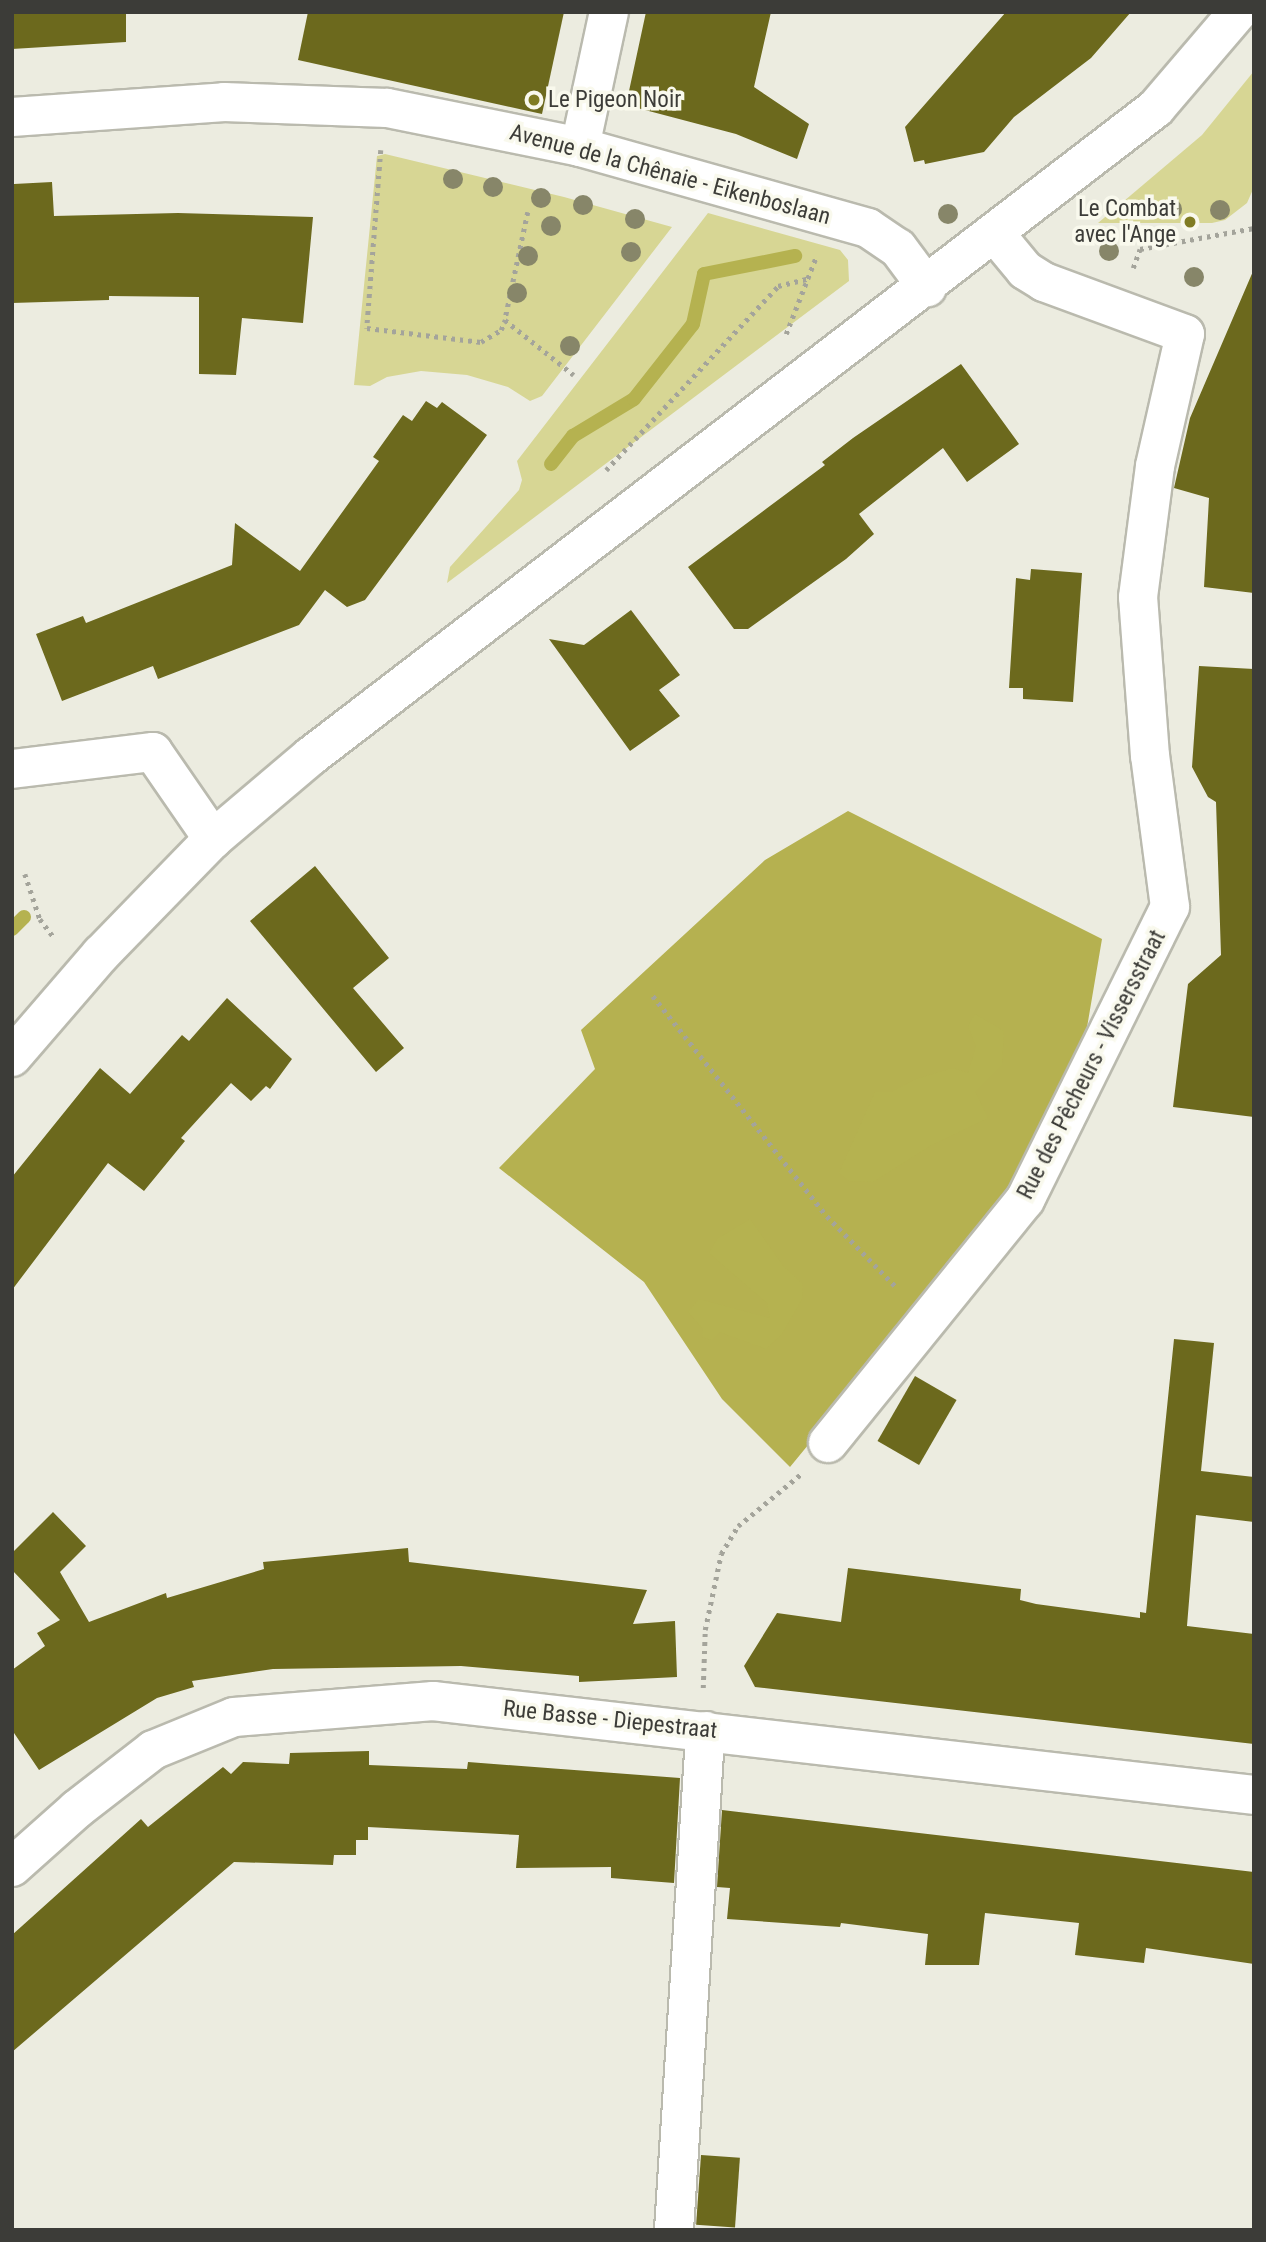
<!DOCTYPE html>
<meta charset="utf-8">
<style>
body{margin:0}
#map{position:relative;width:1266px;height:2242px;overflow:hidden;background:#ecece0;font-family:"Roboto Condensed",sans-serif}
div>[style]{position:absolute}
.green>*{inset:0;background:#d7d694}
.forest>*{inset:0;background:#b5b150}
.water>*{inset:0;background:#b5b250}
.stream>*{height:14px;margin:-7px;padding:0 7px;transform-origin:7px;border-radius:7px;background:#b5b250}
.building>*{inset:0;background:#6c691d;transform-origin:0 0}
.path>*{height:4.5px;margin-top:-2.25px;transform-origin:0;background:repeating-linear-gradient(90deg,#a4a49b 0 3.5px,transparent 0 8.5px)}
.roads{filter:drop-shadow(2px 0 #babaae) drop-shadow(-2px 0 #babaae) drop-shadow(0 2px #babaae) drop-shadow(0 -2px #babaae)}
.minor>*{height:38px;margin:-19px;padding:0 19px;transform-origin:19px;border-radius:19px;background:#fff}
.secondary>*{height:38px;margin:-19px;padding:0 19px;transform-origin:19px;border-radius:19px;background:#fff}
.trees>*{width:20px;height:20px;margin:-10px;border-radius:50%;background:#878669}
.dots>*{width:19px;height:19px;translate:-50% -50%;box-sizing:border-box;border:4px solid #f9f9ed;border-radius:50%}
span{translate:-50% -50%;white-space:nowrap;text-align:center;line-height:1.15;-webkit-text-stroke:7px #f9f9ed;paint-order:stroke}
.poi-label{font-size:23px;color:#3c3c38}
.left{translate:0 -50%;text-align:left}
.right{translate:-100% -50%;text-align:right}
.street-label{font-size:23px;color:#3c3c38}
.frame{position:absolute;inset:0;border:14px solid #3c3c38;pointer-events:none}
</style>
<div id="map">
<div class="green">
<div style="clip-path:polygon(1254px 71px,1254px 187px,1247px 203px,1225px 220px,1212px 223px,1098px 223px,1202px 135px)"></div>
<div style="clip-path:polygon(385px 154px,564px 197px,672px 227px,542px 396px,530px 401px,508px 387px,467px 375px,421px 371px,387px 377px,370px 386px,354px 385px,377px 156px)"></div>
<div style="clip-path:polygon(708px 213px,840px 250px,848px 260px,849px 281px,447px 583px,450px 567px,519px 490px,522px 480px,517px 461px)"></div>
</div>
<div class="forest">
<div style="clip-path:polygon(848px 811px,1102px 939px,1083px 1051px,993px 1220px,790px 1467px,722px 1399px,644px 1282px,499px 1168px,595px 1069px,581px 1030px,765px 860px)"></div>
</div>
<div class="water">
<div style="clip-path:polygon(975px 1014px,1004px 1031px,1002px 1064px,975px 1091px,988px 1118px,930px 1146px,873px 1182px,849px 1181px,839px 1173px,875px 1092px,891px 1092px,916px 1079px,953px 1068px,968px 1073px,976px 1047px,968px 1026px)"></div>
<div style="clip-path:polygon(750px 1219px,784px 1267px,803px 1284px,802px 1299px,782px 1334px,766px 1349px,719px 1332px,711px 1340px,702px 1337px,703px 1329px,688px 1312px,699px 1299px,770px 1318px,767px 1303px,709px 1253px,717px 1239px)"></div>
</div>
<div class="stream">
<div style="left:551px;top:464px;width:36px;rotate:-52deg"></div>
<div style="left:573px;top:436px;width:71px;rotate:-31.2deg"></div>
<div style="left:634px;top:399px;width:95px;rotate:-51.8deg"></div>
<div style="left:693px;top:324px;width:51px;rotate:-77.6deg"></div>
<div style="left:704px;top:274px;width:93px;rotate:-11.2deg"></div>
<div style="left:12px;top:929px;width:17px;rotate:-45deg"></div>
</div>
<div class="building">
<div style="clip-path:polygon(12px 12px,126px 12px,126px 42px,12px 49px)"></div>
<div style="clip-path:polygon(308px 12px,564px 12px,542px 114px,298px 60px)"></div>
<div style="clip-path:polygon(646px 12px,771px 12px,754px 87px,809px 124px,797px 159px,736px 134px,626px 105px)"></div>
<div style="clip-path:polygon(1006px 12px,1131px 12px,1091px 58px,1014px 117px,984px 152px,925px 164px,924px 160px,914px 162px,905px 127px)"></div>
<div style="clip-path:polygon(52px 182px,54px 216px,178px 213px,313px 217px,303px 323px,242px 318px,236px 375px,199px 374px,199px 297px,109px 296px,109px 300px,12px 303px,14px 184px)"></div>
<div style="clip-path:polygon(1254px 269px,1254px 593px,1204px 587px,1209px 498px,1174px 488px,1190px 418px)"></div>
<div style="clip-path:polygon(961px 364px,1019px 444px,967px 482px,943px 448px,859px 514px,874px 534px,846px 559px,748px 629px,734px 629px,688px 567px,825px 465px,822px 462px,853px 438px)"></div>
<div style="clip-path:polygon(426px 401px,437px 408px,442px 402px,487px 435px,365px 600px,347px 607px,325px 590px,299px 625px,158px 679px,153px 666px,62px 701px,36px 634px,83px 616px,86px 623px,232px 565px,235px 523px,300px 571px,379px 461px,373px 457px,403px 415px,412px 421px)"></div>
<div style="clip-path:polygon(1031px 569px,1082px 573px,1073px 702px,1023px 699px,1023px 688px,1009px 688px,1016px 578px,1030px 580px)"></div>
<div style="clip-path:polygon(631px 610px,680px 675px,659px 690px,680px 716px,630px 751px,549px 639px,584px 645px)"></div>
<div style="clip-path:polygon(1199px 666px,1254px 669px,1254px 1117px,1173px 1107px,1188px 984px,1221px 955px,1216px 802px,1208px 797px,1192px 767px)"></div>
<div style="clip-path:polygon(315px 866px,389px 958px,353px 988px,404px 1048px,376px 1072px,250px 921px)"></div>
<div style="clip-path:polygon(227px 998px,292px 1059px,270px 1089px,266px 1086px,251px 1101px,231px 1083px,181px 1138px,185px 1141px,144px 1191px,108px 1163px,12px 1290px,12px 1177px,100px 1068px,130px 1094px,182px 1035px,189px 1041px)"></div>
<div style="clip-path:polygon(1174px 1339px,1214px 1343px,1201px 1471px,1254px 1477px,1254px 1522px,1196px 1515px,1187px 1626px,1254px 1634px,1254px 1744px,755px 1687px,744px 1666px,777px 1613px,841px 1622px,848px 1568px,1021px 1589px,1020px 1600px,1036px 1604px,1140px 1618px,1140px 1612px,1146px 1613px)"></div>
<div style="left:915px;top:1376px;width:48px;height:75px;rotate:30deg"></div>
<div style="clip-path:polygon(53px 1512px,86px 1546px,60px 1572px,89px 1622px,166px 1593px,167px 1598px,264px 1569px,263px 1562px,408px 1548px,409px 1562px,647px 1590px,633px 1624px,675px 1621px,677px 1677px,579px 1682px,579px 1676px,461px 1666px,273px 1669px,192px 1681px,194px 1687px,157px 1698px,39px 1770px,12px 1730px,12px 1670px,45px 1646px,37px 1633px,60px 1620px,12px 1570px,12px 1553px)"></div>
<div style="clip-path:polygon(369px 1751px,369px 1765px,467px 1769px,468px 1762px,680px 1778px,674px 1883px,611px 1878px,611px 1867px,516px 1868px,519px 1835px,368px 1827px,368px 1840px,356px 1840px,356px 1855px,334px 1855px,333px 1865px,234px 1862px,12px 2052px,12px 1935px,141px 1819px,148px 1827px,223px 1767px,231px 1774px,243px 1762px,289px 1764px,290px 1753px)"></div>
<div style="clip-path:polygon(722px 1810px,1254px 1872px,1254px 1964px,1146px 1948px,1144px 1963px,1075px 1955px,1079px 1923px,985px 1913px,979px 1965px,925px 1965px,928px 1934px,841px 1923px,840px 1927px,727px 1919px,730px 1888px,717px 1887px)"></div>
<div style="left:701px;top:2155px;width:39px;height:70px;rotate:4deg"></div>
</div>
<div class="path">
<div style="left:381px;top:150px;width:179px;rotate:94.5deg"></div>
<div style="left:367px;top:328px;width:115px;rotate:7deg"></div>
<div style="left:481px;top:342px;width:23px;rotate:-31deg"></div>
<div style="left:501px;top:330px;width:11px;rotate:-68deg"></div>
<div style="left:528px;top:212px;width:110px;rotate:102deg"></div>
<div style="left:505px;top:320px;width:88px;rotate:38.6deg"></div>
<div style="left:1133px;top:268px;width:20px;rotate:-70deg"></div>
<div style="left:1140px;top:249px;width:116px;rotate:-10.4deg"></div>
<div style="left:786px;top:334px;width:83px;rotate:-68.7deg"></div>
<div style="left:606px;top:470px;width:252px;rotate:-46.9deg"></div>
<div style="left:778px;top:286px;width:30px;rotate:-14deg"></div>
<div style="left:25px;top:874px;width:47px;rotate:71.6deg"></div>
<div style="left:40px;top:919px;width:25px;rotate:53deg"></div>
<div style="left:653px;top:996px;width:280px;rotate:51.7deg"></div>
<div style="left:827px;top:1216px;width:100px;rotate:45.8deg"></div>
<div style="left:703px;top:1688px;width:58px;rotate:-88deg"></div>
<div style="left:705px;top:1630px;width:78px;rotate:-78.1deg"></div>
<div style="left:721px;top:1554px;width:33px;rotate:-59deg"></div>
<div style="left:738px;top:1526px;width:82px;rotate:-39.5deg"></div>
</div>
<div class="roads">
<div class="minor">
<div style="left:12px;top:117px;width:213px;rotate:-4deg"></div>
<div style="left:224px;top:102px;width:163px;rotate:2.1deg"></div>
<div style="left:387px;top:108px;width:197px;rotate:11.4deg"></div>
<div style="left:580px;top:147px;width:299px;rotate:15.7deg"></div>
<div style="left:868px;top:228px;width:36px;rotate:34deg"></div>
<div style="left:898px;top:248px;width:49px;rotate:53.4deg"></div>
<div style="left:580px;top:147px;width:138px;rotate:-77.9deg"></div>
<div style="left:12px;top:769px;width:142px;rotate:-6.9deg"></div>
<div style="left:153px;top:752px;width:106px;rotate:55.4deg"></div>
<div style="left:828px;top:1443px;width:313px;rotate:-51deg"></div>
<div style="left:1025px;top:1200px;width:327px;rotate:-63.7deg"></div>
<div style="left:1170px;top:907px;width:152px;rotate:-97.5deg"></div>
<div style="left:1150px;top:756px;width:159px;rotate:-94.3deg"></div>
<div style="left:1138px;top:597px;width:132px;rotate:-82.6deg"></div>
<div style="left:1155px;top:466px;width:135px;rotate:-77.2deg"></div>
<div style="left:1185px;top:334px;width:150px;rotate:-159.8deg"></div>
<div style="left:1044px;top:282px;width:22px;rotate:-148deg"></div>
<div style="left:1025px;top:270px;width:45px;rotate:-129.6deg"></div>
<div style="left:12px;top:1867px;width:87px;rotate:-41.7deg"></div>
<div style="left:77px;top:1809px;width:96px;rotate:-37.8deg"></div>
<div style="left:153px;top:1750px;width:87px;rotate:-22.2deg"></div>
<div style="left:234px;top:1717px;width:200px;rotate:-4.6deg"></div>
<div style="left:433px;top:1701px;width:826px;rotate:6.53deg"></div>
<div style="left:674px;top:2230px;width:500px;rotate:-86.4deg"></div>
</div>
<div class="secondary">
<div style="left:12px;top:1057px;width:136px;rotate:-49.2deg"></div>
<div style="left:101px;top:954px;width:161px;rotate:-45.8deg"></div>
<div style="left:213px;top:839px;width:128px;rotate:-40.3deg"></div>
<div style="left:311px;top:756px;width:1065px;rotate:-37.48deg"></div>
<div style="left:1156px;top:108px;width:126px;rotate:-49.5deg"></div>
</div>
</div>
<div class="trees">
<div style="left:453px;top:179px"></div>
<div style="left:493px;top:187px"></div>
<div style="left:541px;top:198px"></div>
<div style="left:583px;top:205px"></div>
<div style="left:1172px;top:209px"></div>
<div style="left:1220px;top:210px"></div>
<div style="left:948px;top:214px"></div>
<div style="left:635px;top:219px"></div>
<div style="left:551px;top:226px"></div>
<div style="left:1109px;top:251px"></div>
<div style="left:631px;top:252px"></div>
<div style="left:528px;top:256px"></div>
<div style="left:1194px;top:277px"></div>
<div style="left:517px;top:293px"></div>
<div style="left:570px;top:346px"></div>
</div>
<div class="dots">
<div style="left:534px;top:100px;background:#807c23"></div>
<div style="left:1190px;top:222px;background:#807c23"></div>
</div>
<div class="poi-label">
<span class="left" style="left:548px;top:100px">Le Pigeon Noir</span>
<span class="right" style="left:1176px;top:222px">Le Combat<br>avec l'Ange</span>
</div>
<div class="street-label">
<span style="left:670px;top:175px;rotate:15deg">Avenue de la Chênaie - Eikenboslaan</span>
<span style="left:1092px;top:1065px;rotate:-63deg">Rue des Pêcheurs - Vissersstraat</span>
<span style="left:610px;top:1720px;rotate:6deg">Rue Basse - Diepestraat</span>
</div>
<div class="frame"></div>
</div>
